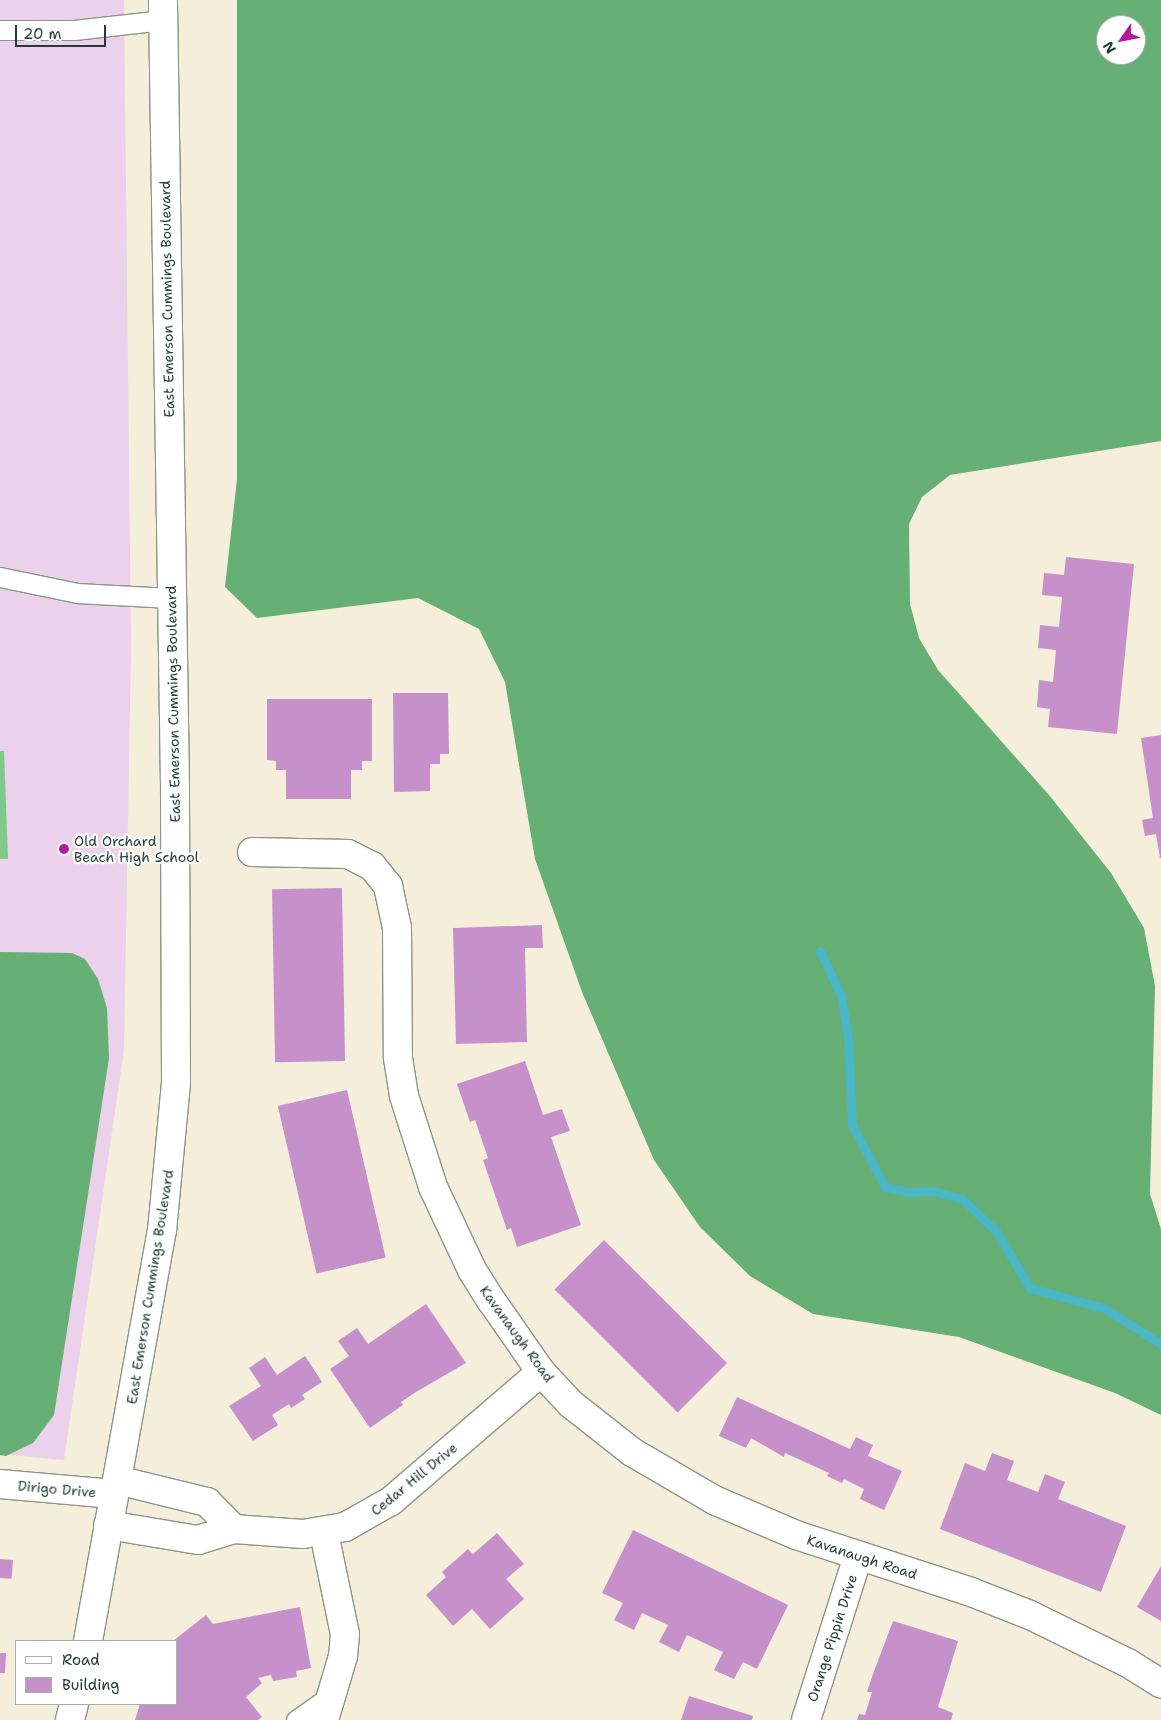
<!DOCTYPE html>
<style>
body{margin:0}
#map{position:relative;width:1161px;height:1720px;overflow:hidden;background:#f4eedb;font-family:"Shantell Sans",sans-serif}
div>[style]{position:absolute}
.built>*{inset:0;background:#ebd1eb}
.green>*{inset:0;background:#7ecb89}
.forest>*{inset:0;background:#66af75}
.stream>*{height:9px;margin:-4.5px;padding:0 4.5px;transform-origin:4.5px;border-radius:4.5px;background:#4ab6c6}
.building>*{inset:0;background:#c691ca;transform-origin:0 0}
.roads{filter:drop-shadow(1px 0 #8a9688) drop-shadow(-1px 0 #8a9688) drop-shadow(0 1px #8a9688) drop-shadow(0 -1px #8a9688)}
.service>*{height:19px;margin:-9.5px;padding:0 9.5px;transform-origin:9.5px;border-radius:9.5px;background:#fff}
.minor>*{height:28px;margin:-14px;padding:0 14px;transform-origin:14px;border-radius:14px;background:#fff}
.dots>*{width:14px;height:14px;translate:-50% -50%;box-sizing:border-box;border:2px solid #fff;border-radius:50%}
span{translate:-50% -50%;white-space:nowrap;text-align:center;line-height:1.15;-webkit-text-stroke:4.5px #fff;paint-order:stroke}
.street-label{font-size:14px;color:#1f3d34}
.poi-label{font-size:14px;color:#1f3d34}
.left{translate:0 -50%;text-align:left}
.legend{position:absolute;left:15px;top:1640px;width:162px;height:65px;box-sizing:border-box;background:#fff;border:1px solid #a5b1ae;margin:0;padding:6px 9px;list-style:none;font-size:15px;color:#1f3d34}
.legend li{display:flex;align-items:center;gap:10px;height:25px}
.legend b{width:25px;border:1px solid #a5b1ae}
.north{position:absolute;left:1096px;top:15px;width:50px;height:50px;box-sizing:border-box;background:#fff;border:1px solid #a5b1ae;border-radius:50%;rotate:237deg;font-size:14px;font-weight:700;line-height:20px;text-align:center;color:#1f3d34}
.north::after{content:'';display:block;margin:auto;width:18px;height:22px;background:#b5179e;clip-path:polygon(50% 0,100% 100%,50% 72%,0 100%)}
.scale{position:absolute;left:15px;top:25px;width:91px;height:22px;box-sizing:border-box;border:2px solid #1f3d34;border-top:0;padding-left:6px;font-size:15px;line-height:18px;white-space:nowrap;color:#1f3d34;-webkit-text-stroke:4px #fff;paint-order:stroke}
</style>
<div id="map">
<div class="built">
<div style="clip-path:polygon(0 0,124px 0,131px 647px,124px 1050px,64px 1460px,0 1454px)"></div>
</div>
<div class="green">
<div style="clip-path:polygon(0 751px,4px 751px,8px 859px,0 859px)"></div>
</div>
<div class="forest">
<div style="clip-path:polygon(evenodd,237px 0,1161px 0,1161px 441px,950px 475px,922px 497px,909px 524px,910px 604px,919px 638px,938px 670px,1049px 795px,1111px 873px,1144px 928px,1155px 986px,1150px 1194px,1161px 1229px,1161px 1415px,1115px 1393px,959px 1337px,813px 1314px,750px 1276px,700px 1227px,654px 1160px,582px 992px,535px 859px,505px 682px,479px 629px,418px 598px,257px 618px,225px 587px,237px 479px,237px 0,1106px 25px,1136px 25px,1136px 55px,1106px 55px,1106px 25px)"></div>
<div style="clip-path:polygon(0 952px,72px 953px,85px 959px,98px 979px,107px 1008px,109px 1058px,54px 1415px,33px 1443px,6px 1456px,0 1455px)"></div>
</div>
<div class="stream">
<div style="left:820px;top:951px;width:50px;rotate:65deg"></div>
<div style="left:841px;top:996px;width:42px;rotate:80.3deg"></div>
<div style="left:848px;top:1037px;width:88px;rotate:87.4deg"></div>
<div style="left:852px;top:1125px;width:70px;rotate:62deg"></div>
<div style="left:885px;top:1187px;width:24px;rotate:12deg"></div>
<div style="left:908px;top:1192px;width:26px;rotate:-2deg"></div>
<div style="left:934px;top:1191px;width:29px;rotate:16deg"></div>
<div style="left:962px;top:1199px;width:47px;rotate:43.3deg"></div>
<div style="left:996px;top:1231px;width:66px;rotate:59.2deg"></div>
<div style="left:1030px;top:1288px;width:77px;rotate:15.1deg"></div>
<div style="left:1104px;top:1308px;width:67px;rotate:32.3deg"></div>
</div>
<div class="building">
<div style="clip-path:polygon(1066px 557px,1134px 564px,1117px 734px,1048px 727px,1050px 709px,1037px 707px,1039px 680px,1053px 682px,1056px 650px,1038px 648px,1040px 625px,1059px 627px,1062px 597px,1042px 595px,1044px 573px,1064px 575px)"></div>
<div style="clip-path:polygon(393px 693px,448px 693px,449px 754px,440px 754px,440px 764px,430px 764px,430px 791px,394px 792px)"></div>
<div style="clip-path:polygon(267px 699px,372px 699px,372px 761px,362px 761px,362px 770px,351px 770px,351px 799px,286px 799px,286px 770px,276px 770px,276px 761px,267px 760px)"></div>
<div style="clip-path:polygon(1161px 735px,1161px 858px,1160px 858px,1156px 834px,1145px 836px,1142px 820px,1153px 818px,1141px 738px)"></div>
<div style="left:342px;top:888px;width:173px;height:70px;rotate:89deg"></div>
<div style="clip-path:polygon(542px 925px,543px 948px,525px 948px,527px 1042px,456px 1044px,453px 928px)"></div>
<div style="clip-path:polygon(525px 1061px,543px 1115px,562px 1109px,570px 1131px,551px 1137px,581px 1225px,517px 1247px,511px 1228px,507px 1230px,483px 1160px,488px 1158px,475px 1120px,470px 1122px,457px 1084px)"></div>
<div style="left:347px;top:1090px;width:172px;height:71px;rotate:77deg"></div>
<div style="left:604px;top:1240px;width:174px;height:70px;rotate:45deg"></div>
<div style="clip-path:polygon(426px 1304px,466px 1363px,416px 1392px,401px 1402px,403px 1405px,370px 1428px,330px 1369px,349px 1356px,338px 1341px,357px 1328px,368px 1344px)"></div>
<div style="clip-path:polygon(305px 1356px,322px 1382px,302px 1395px,305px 1399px,291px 1408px,289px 1404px,272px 1415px,278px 1425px,253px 1441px,229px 1406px,261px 1386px,249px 1368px,265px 1357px,277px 1375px)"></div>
<div style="clip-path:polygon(737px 1397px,850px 1449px,856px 1437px,873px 1445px,868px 1456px,902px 1471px,884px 1510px,860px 1499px,864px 1489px,844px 1479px,842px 1483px,827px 1476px,829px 1473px,785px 1453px,784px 1457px,751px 1438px,746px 1448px,719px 1436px)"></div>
<div style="clip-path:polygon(992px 1453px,1014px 1461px,1007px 1480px,1038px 1492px,1045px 1474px,1065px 1482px,1058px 1499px,1126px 1526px,1101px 1592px,940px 1529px,965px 1463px,985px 1471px)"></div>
<div style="clip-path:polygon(633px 1530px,788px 1605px,757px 1669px,743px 1662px,734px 1679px,714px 1670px,723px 1652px,687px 1635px,679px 1652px,659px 1642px,668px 1625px,642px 1613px,634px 1630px,614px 1620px,623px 1603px,602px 1593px)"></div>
<div style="clip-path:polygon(497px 1533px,524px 1564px,506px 1579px,524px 1599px,490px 1629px,472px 1609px,453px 1626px,426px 1595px,446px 1577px,442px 1572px,468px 1549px,473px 1554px)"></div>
<div style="left:0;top:1559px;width:13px;height:19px;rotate:4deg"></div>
<div style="clip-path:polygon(1161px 1566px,1161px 1621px,1137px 1607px)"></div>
<div style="clip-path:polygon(300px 1607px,311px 1668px,296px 1671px,297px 1677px,273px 1681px,271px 1675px,258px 1678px,262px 1683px,246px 1697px,262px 1717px,258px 1720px,135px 1720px,140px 1704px,176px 1704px,176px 1641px,173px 1641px,206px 1615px,213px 1624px)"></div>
<div style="clip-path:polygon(893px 1621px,958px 1641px,938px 1707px,953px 1713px,951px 1720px,857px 1720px,859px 1714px,865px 1715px,872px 1692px,867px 1692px,873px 1674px)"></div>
<div style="clip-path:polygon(0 1653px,6px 1653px,5px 1673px,0 1673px)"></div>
<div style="clip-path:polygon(689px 1696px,753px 1716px,752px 1720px,681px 1720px)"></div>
</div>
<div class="roads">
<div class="service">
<div style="left:0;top:30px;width:74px"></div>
<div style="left:74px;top:30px;width:90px;rotate:-6.4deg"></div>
<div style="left:0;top:577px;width:79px;rotate:11.7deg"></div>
<div style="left:77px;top:593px;width:94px;rotate:3deg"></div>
<div style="left:296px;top:1720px;width:45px;rotate:-35.1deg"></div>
</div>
<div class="minor">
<div style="left:252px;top:852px;width:96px;rotate:1.2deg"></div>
<div style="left:348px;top:854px;width:27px;rotate:27deg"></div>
<div style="left:372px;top:866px;width:26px;rotate:51deg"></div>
<div style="left:388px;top:886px;width:43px;rotate:77.9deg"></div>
<div style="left:397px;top:928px;width:130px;rotate:89.6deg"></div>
<div style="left:398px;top:1058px;width:38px;rotate:81deg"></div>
<div style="left:404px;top:1096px;width:96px;rotate:72.3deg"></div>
<div style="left:433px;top:1187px;width:92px;rotate:64.8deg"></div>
<div style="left:472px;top:1270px;width:36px;rotate:58deg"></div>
<div style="left:491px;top:1300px;width:88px;rotate:55.2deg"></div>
<div style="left:541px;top:1372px;width:44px;rotate:46.8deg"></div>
<div style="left:571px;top:1404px;width:78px;rotate:38.2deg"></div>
<div style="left:632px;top:1452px;width:95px;rotate:30.3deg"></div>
<div style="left:714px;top:1500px;width:89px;rotate:23.1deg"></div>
<div style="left:796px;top:1535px;width:184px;rotate:18deg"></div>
<div style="left:971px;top:1592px;width:63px;rotate:21.3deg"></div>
<div style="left:1030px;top:1615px;width:109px;rotate:26.1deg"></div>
<div style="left:1128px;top:1663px;width:39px;rotate:32deg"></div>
<div style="left:117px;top:1480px;width:93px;rotate:13.7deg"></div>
<div style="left:207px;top:1502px;width:38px;rotate:45deg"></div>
<div style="left:0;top:1484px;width:114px;rotate:5deg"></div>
<div style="left:108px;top:1525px;width:91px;rotate:9.5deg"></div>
<div style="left:198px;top:1540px;width:38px;rotate:-17deg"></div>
<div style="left:234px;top:1529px;width:69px;rotate:4.1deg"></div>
<div style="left:303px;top:1534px;width:43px;rotate:-9.5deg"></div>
<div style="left:345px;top:1527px;width:53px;rotate:-29.5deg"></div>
<div style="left:391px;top:1501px;width:198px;rotate:-40.7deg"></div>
<div style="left:324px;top:1533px;width:103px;rotate:78.3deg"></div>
<div style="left:345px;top:1634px;width:22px;rotate:95deg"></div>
<div style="left:343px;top:1656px;width:67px;rotate:106.5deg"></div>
<div style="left:88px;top:1641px;width:417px;rotate:-79.8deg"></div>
<div style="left:162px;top:1231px;width:149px;rotate:-84.6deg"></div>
<div style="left:176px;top:1083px;width:298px;rotate:-90.2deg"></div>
<div style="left:175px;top:785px;width:785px;rotate:-90.88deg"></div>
<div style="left:70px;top:1720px;width:16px;rotate:-76deg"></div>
<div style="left:806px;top:1720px;width:172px;rotate:-72.4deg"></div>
</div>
</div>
<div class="dots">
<div style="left:64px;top:849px;background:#b5179e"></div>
</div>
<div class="street-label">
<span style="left:167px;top:299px;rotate:-91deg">East Emerson Cummings Boulevard</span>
<span style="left:173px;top:704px;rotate:-91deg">East Emerson Cummings Boulevard</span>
<span style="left:150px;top:1287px;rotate:-81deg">East Emerson Cummings Boulevard</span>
<span style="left:517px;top:1334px;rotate:54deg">Kavanaugh Road</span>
<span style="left:414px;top:1479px;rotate:-39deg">Cedar Hill Drive</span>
<span style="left:57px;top:1489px;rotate:5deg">Dirigo Drive</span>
<span style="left:862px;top:1557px;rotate:18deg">Kavanaugh Road</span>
<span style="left:832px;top:1638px;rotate:-72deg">Orange Pippin Drive</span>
</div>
<div class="poi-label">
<span class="left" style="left:74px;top:849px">Old Orchard<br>Beach High School</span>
</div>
<ul class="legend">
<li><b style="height:6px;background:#fff"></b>Road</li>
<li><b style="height:14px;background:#c691ca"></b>Building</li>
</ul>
<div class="north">N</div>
<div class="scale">20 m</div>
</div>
